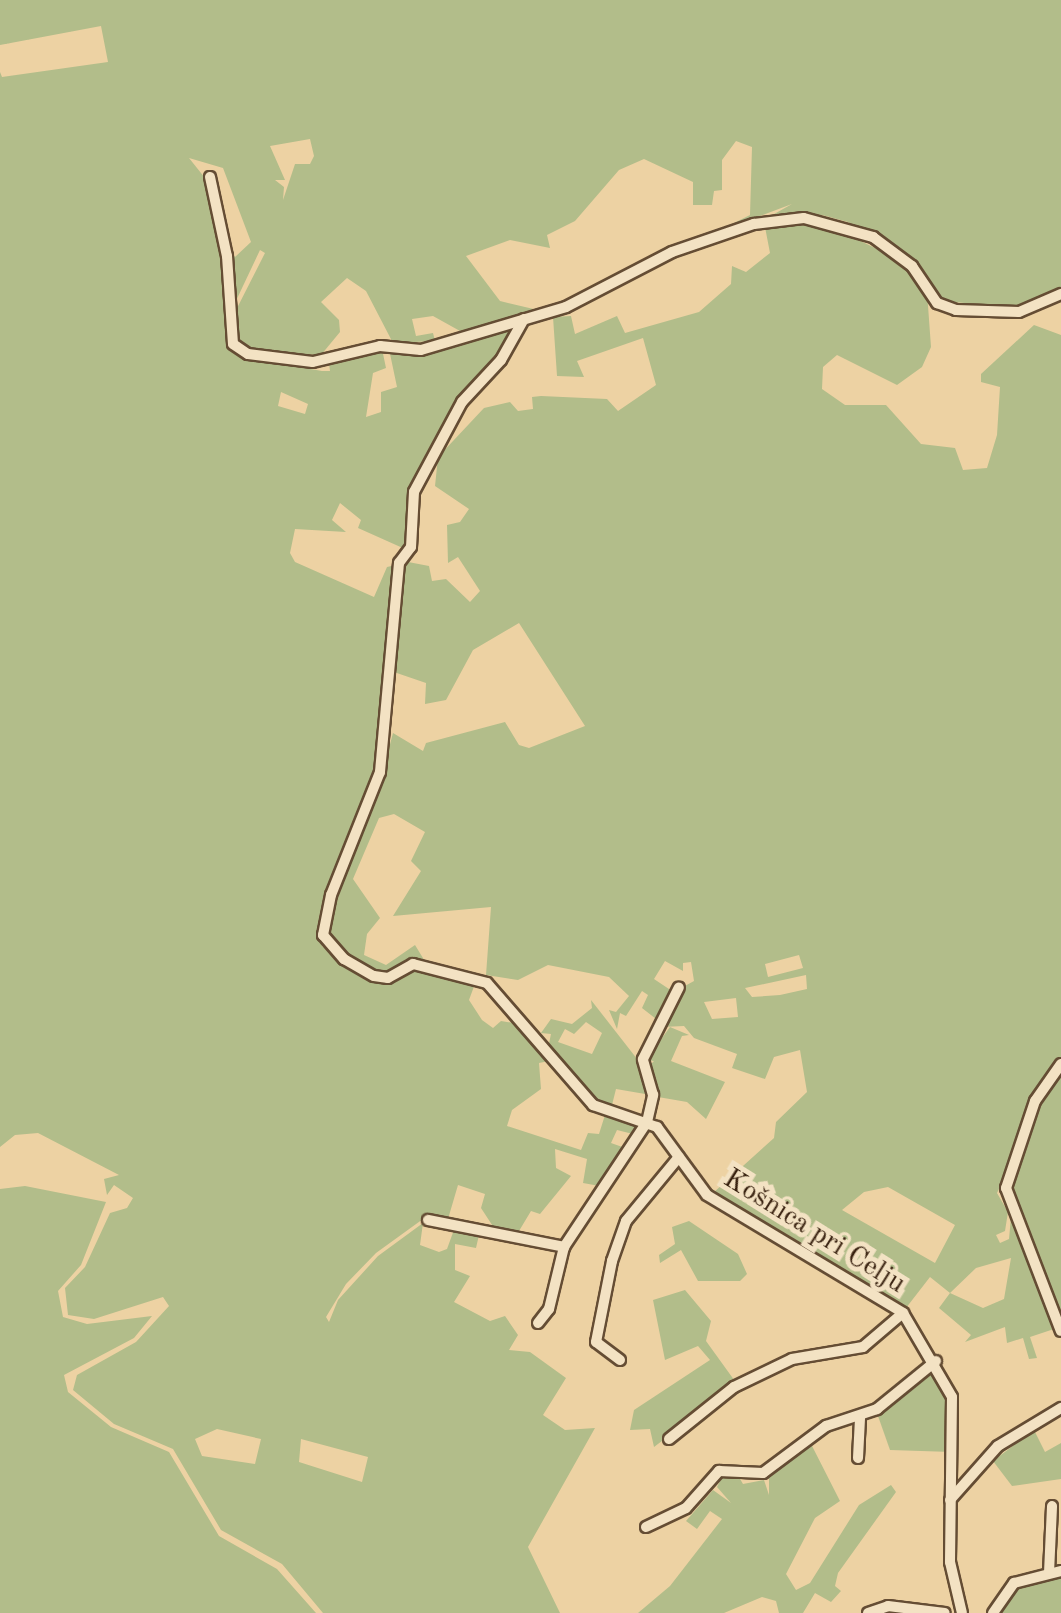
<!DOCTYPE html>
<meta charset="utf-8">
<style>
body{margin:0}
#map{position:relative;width:1061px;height:1613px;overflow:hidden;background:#edd2a3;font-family:"Old Standard TT",serif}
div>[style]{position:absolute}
.green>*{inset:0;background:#b2bd8a}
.roads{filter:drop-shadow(2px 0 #654d34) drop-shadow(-2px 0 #654d34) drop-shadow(0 2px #654d34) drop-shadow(0 -2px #654d34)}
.street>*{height:10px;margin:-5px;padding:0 5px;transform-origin:5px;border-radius:5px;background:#f3e2c3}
span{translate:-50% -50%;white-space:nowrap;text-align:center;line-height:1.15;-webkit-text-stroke:10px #f3e2c3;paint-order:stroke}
.street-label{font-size:28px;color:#38210f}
</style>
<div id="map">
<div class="green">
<div style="clip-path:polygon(evenodd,0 0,1061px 0,1061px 292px,1016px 308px,944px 301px,912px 262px,848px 222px,822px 215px,767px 218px,792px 204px,712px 234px,750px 215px,752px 147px,736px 141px,722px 160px,722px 190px,714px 191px,712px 205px,693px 205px,693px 182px,644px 159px,619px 170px,575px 221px,547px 235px,550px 248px,510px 240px,466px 256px,500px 301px,542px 311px,460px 331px,433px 316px,412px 319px,416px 336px,433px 333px,435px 341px,393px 343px,366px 291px,347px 278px,321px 302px,339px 320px,340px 332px,321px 355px,257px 352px,238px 345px,234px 314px,265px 253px,260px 250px,234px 305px,230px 249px,235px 257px,251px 242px,223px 168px,189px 158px,209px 183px,225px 258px,230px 348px,243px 357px,322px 371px,330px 371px,329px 363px,382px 349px,386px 368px,373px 373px,366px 417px,381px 412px,381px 392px,397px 387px,389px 349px,409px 353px,515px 325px,500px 357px,460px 399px,414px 480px,405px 549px,358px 528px,361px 520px,340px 503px,332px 520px,346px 532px,295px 529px,290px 553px,295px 562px,374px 597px,387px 567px,396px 565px,376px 771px,319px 917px,322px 946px,365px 978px,389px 983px,416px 968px,476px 981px,469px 1000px,482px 1020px,493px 1028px,501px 1021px,514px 1023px,549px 1061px,539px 1063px,541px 1089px,512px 1110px,507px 1126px,581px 1150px,588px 1133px,599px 1134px,605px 1115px,639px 1124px,637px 1135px,617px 1130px,611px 1143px,628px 1149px,605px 1187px,583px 1183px,587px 1159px,555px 1149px,556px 1168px,571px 1176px,540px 1214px,531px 1211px,516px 1236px,496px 1231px,481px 1208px,485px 1194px,458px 1185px,448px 1219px,423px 1219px,376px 1253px,346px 1284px,326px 1317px,329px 1322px,338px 1300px,378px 1256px,423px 1223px,420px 1245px,439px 1252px,447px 1249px,455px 1227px,479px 1235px,476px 1248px,455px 1244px,455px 1270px,470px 1276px,454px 1302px,490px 1321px,505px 1316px,518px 1335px,509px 1350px,530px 1352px,566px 1378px,543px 1415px,565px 1430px,595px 1428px,528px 1547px,560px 1613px,323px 1613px,282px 1564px,221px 1530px,173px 1449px,114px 1424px,73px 1390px,77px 1375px,136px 1342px,169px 1306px,163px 1297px,94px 1319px,68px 1315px,65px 1288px,85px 1267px,110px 1213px,127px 1208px,133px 1198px,114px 1185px,107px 1195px,104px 1179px,119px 1175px,38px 1133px,15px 1135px,0 1147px,0 72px,2px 77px,108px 62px,101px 26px,0 45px,0 0,310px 139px,314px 156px,310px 164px,295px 164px,283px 200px,284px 187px,275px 180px,285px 180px,270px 146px,310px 139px,0 0,281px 392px,308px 404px,305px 414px,278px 406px,281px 392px,0 0,217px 1429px,261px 1439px,255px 1464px,202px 1456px,195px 1439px,217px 1429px,0 0,301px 1439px,368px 1457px,362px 1482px,299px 1462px,301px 1439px)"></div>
<div style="clip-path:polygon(evenodd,819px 221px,902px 261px,927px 292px,931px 347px,922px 367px,897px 385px,837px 355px,823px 367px,822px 389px,845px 405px,886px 405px,921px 444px,955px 448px,963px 470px,987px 468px,997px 435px,1000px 387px,981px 382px,981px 374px,1034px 325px,1061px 335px,1061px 1061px,997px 1193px,1008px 1212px,1005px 1231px,996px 1235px,1000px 1243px,1009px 1239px,1011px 1217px,1057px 1328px,1030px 1337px,1037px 1358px,1029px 1359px,1023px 1338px,1007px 1343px,1005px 1327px,965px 1342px,971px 1335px,939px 1308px,950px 1293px,930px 1277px,906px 1308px,713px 1193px,774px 1138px,776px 1122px,807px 1092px,800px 1050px,774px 1057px,765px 1079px,732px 1068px,737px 1054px,694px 1038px,684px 1026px,662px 1027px,683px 987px,694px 981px,691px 962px,683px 963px,683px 971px,665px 961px,654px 979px,672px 991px,660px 1022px,642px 1008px,648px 995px,642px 991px,626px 1016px,620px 1013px,617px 1029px,609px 1010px,616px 1012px,629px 996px,609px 977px,548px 965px,518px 980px,486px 975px,491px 907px,393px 916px,421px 871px,411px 861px,425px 832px,394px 814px,379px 818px,353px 879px,380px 918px,367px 934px,364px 955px,386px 965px,415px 945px,426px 963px,400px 965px,382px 975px,327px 939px,328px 917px,375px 801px,393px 733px,423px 751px,426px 743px,505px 722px,519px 745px,529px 748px,585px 726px,519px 623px,473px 650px,446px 700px,425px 704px,426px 683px,388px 670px,403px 561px,429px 566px,432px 581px,446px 579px,470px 602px,480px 591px,458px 557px,448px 563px,447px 525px,460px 522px,469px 509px,435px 486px,438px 457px,484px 408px,510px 402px,518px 411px,533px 409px,532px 397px,541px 396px,607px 399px,618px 411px,656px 385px,643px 338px,577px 361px,584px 377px,557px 376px,553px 317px,571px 316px,575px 334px,617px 316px,625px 333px,699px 312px,731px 284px,732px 266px,746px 272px,770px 253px,765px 227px,819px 221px,799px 955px,803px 968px,768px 977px,765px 964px,799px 955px,819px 221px,806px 975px,807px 989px,780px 995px,752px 997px,745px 988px,806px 975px,819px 221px,736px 998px,738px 1017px,712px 1019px,704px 1002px,736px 998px,819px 221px,888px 1187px,955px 1225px,935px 1263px,842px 1210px,864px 1192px,888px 1187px,819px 221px,1011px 1258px,1004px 1299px,983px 1308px,950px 1293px,976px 1268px,1011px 1258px)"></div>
<div style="clip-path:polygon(evenodd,591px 1000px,641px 1064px,651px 1095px,616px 1089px,611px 1109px,597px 1103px,548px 1048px,551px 1034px,541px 1033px,551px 1019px,572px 1024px,592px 1008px,591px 1000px,586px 1022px,602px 1033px,592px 1054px,558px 1042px,565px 1029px,574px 1034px,586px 1022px)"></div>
<div style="clip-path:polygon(670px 1027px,689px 1035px,682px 1036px,671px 1061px,725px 1082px,706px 1119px,687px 1102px,658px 1097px,647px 1068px,654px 1061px,646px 1060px)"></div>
<div style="clip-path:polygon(1061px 1069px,1061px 1321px,1010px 1189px,1037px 1101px)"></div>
<div style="clip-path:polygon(25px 1186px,106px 1202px,81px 1265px,58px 1291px,63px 1317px,87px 1324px,152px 1316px,134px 1338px,64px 1375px,68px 1392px,111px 1427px,169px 1452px,219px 1536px,277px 1569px,316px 1613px,0 1613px,0 1189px)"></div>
<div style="clip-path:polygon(689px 1221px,738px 1254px,747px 1274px,740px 1281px,698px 1281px,681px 1250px,660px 1263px,659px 1255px,675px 1244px,672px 1227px)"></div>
<div style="clip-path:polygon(685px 1290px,711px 1321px,706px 1341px,737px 1384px,654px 1447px,650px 1429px,630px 1430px,634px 1410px,710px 1360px,698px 1346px,665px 1360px,653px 1300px)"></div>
<div style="clip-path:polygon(933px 1373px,947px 1393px,952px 1452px,890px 1450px,878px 1416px)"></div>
<div style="clip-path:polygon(1034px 1430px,1045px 1452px,1061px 1443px,1061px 1479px,1012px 1486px,993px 1461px)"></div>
<div style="clip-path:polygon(810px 1442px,840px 1501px,815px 1518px,786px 1574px,796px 1590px,810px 1583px,859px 1505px,891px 1485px,896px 1492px,838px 1573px,835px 1586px,841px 1591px,831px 1602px,815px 1593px,803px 1613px,779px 1613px,776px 1601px,762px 1597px,724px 1613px,638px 1613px,670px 1586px,722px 1519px,710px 1511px,697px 1529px,686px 1521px,713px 1490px,731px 1503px,717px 1487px,723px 1475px,736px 1472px,743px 1484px,764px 1480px,769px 1495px,769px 1476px)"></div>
<div style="clip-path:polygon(1061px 1575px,1061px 1613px,999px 1613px,1017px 1587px)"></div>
</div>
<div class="roads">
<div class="street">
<div style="left:210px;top:177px;width:81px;rotate:77.9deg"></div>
<div style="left:227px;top:256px;width:88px;rotate:86.1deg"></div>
<div style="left:233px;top:344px;width:18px;rotate:34deg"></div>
<div style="left:248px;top:354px;width:65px;rotate:7deg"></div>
<div style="left:313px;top:362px;width:69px;rotate:-13.4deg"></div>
<div style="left:380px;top:346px;width:41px;rotate:5.6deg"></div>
<div style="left:421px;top:350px;width:151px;rotate:-16.5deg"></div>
<div style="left:566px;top:307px;width:119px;rotate:-27.4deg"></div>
<div style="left:672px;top:252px;width:87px;rotate:-18.9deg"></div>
<div style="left:754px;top:224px;width:50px;rotate:-6.8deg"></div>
<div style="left:804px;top:218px;width:72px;rotate:15.4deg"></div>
<div style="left:873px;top:237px;width:49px;rotate:36.6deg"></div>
<div style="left:912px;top:266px;width:45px;rotate:56deg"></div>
<div style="left:937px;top:303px;width:20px;rotate:20deg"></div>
<div style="left:956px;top:310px;width:63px;rotate:1.8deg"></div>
<div style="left:1019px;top:312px;width:46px;rotate:-23.2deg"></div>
<div style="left:524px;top:319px;width:47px;rotate:119.3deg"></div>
<div style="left:501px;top:360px;width:57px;rotate:132.9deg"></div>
<div style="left:462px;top:402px;width:102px;rotate:118.1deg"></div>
<div style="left:414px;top:492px;width:55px;rotate:93.1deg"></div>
<div style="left:411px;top:547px;width:20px;rotate:127deg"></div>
<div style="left:399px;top:563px;width:210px;rotate:95.2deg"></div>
<div style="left:380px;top:772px;width:132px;rotate:111.7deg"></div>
<div style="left:331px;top:895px;width:41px;rotate:101.3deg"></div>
<div style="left:323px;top:935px;width:32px;rotate:49deg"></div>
<div style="left:344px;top:959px;width:34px;rotate:30deg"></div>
<div style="left:374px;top:976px;width:14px;rotate:8deg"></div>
<div style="left:388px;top:978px;width:29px;rotate:-29deg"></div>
<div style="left:413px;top:964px;width:76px;rotate:14.4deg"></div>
<div style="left:487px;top:983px;width:162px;rotate:49deg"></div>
<div style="left:593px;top:1105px;width:68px;rotate:19deg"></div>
<div style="left:657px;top:1127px;width:84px;rotate:53.7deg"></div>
<div style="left:707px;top:1195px;width:229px;rotate:31deg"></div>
<div style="left:903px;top:1313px;width:97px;rotate:59.7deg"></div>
<div style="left:952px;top:1397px;width:165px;rotate:90.7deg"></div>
<div style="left:950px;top:1562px;width:52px;rotate:76.8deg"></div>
<div style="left:1061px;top:1064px;width:45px;rotate:125.1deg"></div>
<div style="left:1035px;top:1101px;width:92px;rotate:108.4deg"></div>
<div style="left:1006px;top:1188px;width:153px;rotate:69deg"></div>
<div style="left:428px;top:1220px;width:139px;rotate:11.2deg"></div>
<div style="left:538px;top:1323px;width:18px;rotate:-52deg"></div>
<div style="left:549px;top:1309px;width:64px;rotate:-76.4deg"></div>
<div style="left:564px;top:1247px;width:150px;rotate:-56.4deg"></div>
<div style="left:647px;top:1122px;width:28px;rotate:-77deg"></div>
<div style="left:653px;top:1095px;width:37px;rotate:-106deg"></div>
<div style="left:643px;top:1059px;width:80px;rotate:-63.4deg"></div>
<div style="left:620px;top:1360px;width:30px;rotate:-143deg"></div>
<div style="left:596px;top:1342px;width:83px;rotate:-78.8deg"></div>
<div style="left:612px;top:1261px;width:42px;rotate:-70.7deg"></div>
<div style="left:626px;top:1221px;width:83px;rotate:-50.4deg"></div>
<div style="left:669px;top:1439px;width:83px;rotate:-38.7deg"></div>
<div style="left:734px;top:1387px;width:64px;rotate:-25.8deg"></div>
<div style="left:792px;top:1359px;width:72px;rotate:-9.6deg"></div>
<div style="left:863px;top:1347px;width:52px;rotate:-40.4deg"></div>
<div style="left:858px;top:1458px;width:40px;rotate:-87.1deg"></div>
<div style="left:950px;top:1500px;width:72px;rotate:-48.4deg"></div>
<div style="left:998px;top:1446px;width:74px;rotate:-31.1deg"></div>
<div style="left:646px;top:1527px;width:44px;rotate:-25.4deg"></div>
<div style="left:686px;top:1508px;width:50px;rotate:-48.3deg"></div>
<div style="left:719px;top:1471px;width:44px;rotate:2.6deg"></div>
<div style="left:763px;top:1473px;width:79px;rotate:-36.7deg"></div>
<div style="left:826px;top:1426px;width:54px;rotate:-18.4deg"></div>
<div style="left:877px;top:1409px;width:76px;rotate:-39.1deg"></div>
<div style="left:1049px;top:1573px;width:67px;rotate:-87.4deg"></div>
<div style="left:868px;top:1613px;width:21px;rotate:-19deg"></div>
<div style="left:888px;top:1606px;width:57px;rotate:7deg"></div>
<div style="left:993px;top:1613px;width:37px;rotate:-55deg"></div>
<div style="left:1014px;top:1583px;width:49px;rotate:-14.3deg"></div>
</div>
</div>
<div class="street-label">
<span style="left:814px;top:1232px;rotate:32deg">Košnica pri Celju</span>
</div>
</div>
